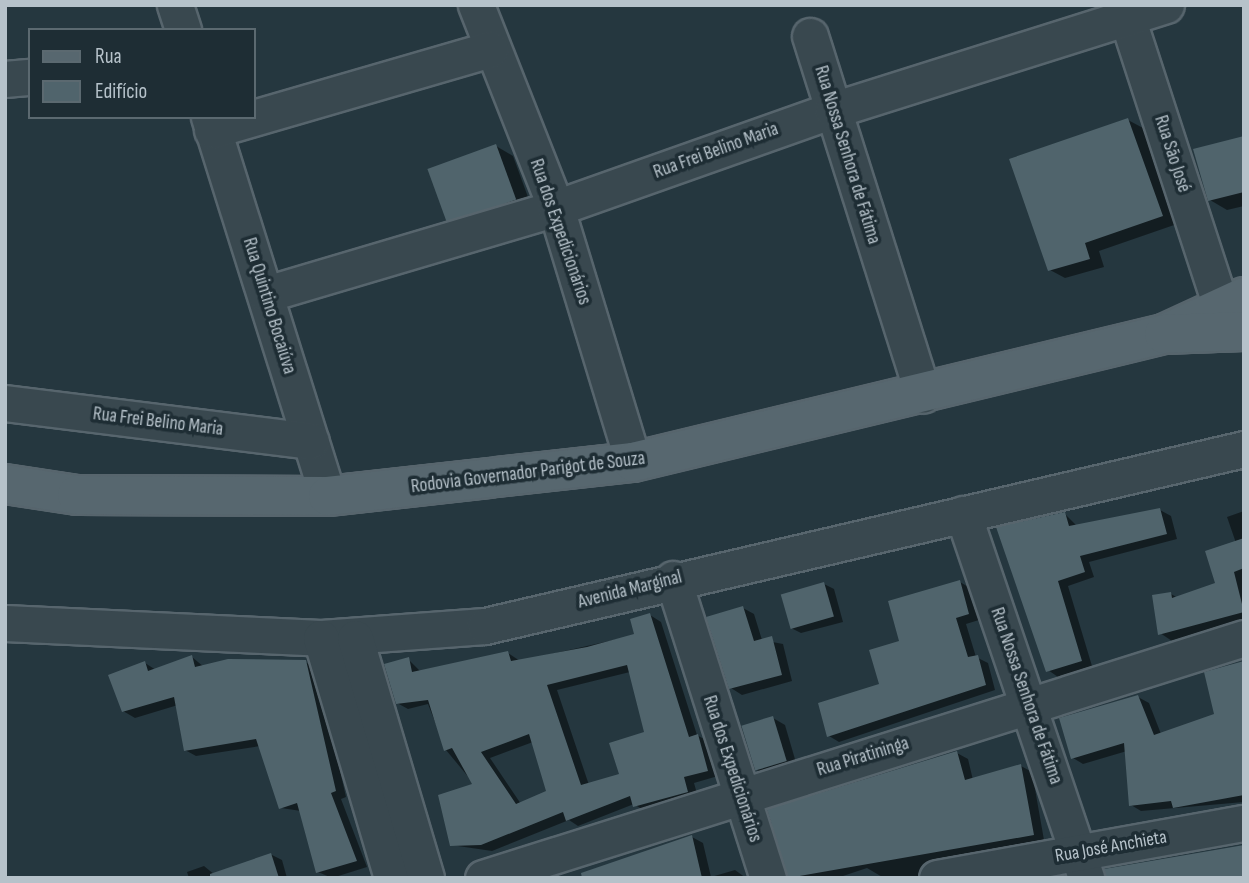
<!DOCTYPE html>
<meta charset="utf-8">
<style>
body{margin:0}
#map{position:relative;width:1249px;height:883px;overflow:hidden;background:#25373f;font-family:"Sofia Sans Condensed",sans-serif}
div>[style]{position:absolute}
.shadow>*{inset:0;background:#0007}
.building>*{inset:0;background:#50646c;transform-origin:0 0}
.roads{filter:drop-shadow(2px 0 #57656d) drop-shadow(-2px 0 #57656d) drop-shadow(0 2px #57656d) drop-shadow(0 -2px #57656d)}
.minor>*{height:35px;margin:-17.5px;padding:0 17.5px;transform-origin:17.5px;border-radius:17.5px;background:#39484f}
.major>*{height:38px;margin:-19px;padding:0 19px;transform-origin:19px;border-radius:19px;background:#57676f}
span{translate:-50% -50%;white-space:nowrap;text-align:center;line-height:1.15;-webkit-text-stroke:7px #1e2d34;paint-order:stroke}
.street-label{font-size:19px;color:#b6c2ca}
.frame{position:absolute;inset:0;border:7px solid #b6c2ca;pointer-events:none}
.legend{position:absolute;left:28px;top:28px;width:228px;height:91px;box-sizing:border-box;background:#1e2d34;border:2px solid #5b6970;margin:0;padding:9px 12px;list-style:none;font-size:21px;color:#b6c2ca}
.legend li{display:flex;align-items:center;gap:14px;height:35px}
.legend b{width:35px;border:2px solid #5b6970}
</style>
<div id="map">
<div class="shadow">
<div style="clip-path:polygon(1128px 120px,1143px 128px,1177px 224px,1099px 251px,1104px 267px,1065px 278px,1050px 270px)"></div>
<div style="clip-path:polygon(1244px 138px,1244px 206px,1227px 210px,1210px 200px)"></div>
<div style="clip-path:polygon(496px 146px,513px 156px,532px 208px,463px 229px,446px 219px)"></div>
<div style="clip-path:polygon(1160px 510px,1171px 516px,1177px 539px,1089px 562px,1094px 577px,1068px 586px,1092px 666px,1058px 677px,1048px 670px,1064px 513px,1077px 526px)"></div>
<div style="clip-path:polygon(1244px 511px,1244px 619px,1172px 641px,1160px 633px,1171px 594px,1178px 598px,1217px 584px,1236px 543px,1227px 517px)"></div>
<div style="clip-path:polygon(960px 582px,970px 588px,979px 620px,966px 624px,976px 657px,988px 663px,995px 690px,839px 742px,829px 736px,881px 685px,902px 642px)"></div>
<div style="clip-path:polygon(824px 584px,834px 589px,843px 622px,801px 633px,791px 628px)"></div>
<div style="clip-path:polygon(743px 608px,754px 614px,762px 640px,783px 644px,792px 681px,742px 695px,731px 688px)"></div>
<div style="clip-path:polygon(evenodd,650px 615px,661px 622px,697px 735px,709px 742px,718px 776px,694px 783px,698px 797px,646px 812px,634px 804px,578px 826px,569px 820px,492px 851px,451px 845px,475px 785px,446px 750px,428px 704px,408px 709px,397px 703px,408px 659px,421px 672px,508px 653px,520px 661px,636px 635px,650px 615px,630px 672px,646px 733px,621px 775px,589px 785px,557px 690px,630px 672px,650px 615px,533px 742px,549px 792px,521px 804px,490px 758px,533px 742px)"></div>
<div style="clip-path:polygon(192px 657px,204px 667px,305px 662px,317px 669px,346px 797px,341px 799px,367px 867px,332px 878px,318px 872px,301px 811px,281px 808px,260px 746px,196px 756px,185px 750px,178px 705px,135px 718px,123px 711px,145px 663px,156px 670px)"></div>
<div style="clip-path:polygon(1244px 666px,1244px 802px,1141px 811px,1131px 805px,1127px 751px,1083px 764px,1073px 758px,1138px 697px,1149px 703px,1161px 734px,1217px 716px)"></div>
<div style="clip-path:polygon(773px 718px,785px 725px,797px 766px,768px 776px,757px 770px)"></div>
<div style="clip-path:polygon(957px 753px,968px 759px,973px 780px,1021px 766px,1032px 772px,1044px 840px,922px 865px,924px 878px,884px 878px,867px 868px,837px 878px,788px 878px)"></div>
<div style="clip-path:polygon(692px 837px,703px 843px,711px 877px,735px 870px,746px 878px,580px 878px)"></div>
<div style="clip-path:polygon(272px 855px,282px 860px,287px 878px,189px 878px,187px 872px,204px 866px,215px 875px)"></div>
</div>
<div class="building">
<div style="clip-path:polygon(1128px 118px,1163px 216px,1085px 243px,1090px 259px,1048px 271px,1009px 159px)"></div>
<div style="clip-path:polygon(1244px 136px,1244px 192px,1208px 201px,1193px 149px)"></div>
<div style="left:496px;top:144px;width:59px;height:73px;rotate:70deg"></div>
<div style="clip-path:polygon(1160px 508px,1167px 534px,1080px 556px,1085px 572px,1058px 581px,1082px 661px,1046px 672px,996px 527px,1065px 512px,1069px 526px)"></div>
<div style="clip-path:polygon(1244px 538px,1244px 568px,1234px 572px,1244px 612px,1158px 635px,1152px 595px,1171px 592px,1172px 598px,1215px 583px,1205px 551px)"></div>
<div style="clip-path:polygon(960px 580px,969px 614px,956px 618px,968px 657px,978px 655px,986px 685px,827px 737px,818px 703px,879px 684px,869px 650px,899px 641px,888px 601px)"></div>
<div style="left:824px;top:582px;width:36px;height:45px;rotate:74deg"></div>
<div style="clip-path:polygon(743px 606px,754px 641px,772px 636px,782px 675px,729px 689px,706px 617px)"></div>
<div style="clip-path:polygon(evenodd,650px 613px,689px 737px,698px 734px,708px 771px,684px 777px,688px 792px,633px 807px,630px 796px,566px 821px,563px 812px,481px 845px,450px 846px,438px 795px,472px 784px,452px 748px,444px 751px,428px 700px,396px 704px,384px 664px,409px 657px,412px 672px,508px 651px,511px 661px,587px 647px,634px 634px,630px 619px,650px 613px,627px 665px,644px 732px,609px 743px,619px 774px,581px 785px,547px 685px,627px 665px,650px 613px,529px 734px,546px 791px,516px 804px,481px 752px,529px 734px)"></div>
<div style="clip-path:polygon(192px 655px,195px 667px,228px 659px,306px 660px,336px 791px,331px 793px,357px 861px,316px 873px,297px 803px,279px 809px,256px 739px,184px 751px,174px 697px,122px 712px,108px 675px,145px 661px,148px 671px)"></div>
<div style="clip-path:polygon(1244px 661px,1244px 795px,1173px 808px,1171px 801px,1129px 806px,1124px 743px,1071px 759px,1059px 718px,1138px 695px,1154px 735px,1214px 714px,1204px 672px)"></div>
<div style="left:773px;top:716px;width:47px;height:33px;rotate:73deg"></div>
<div style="clip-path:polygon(957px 751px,965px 780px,1021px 764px,1034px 835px,788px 878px,767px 809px)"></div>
<div style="clip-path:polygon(692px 835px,702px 878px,582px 878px,581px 873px)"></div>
<div style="clip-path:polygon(1244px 845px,1244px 878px,1106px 878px,1104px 869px)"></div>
<div style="clip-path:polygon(271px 853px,279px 878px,210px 878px,210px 874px)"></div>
</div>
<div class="roads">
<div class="minor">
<div style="left:175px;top:5px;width:26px;rotate:72deg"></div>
<div style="left:476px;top:5px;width:218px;rotate:68.5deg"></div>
<div style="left:556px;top:208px;width:265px;rotate:73.1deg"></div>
<div style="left:1123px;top:5px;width:313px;rotate:72deg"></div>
<div style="left:810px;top:36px;width:376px;rotate:72.5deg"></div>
<div style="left:5px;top:79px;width:25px;rotate:-5deg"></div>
<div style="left:209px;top:117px;width:397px;rotate:72.6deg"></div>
<div style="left:212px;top:130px;width:290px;rotate:-16.2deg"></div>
<div style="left:266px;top:294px;width:302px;rotate:-16.5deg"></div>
<div style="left:556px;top:208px;width:294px;rotate:-19.5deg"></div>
<div style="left:833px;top:110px;width:349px;rotate:-17.5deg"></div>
<div style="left:5px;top:403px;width:308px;rotate:7.1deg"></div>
<div style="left:963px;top:514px;width:384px;rotate:71.3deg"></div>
<div style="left:673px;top:579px;width:314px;rotate:72.4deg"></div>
<div style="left:5px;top:623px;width:316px;rotate:2.7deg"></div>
<div style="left:321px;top:638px;width:164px;rotate:-4.2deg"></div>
<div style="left:485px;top:626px;width:779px;rotate:-13.13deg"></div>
<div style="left:321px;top:638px;width:250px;rotate:73.5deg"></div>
<div style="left:355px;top:638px;width:250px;rotate:73.5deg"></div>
<div style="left:483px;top:878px;width:798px;rotate:-17.5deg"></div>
<div style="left:937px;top:878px;width:312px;rotate:-10.2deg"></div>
</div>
<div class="major">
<div style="left:1166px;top:333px;width:86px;rotate:-24.8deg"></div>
<div style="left:5px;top:484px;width:73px;rotate:8.7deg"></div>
<div style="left:77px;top:495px;width:251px;rotate:0.2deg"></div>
<div style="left:328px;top:496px;width:307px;rotate:-6.4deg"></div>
<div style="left:633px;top:462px;width:546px;rotate:-13.55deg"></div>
<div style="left:1164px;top:334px;width:80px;rotate:-2.1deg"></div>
</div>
</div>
<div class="street-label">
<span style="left:716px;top:151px;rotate:-20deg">Rua Frei Belino Maria</span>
<span style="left:1172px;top:154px;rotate:72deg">Rua São José</span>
<span style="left:847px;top:155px;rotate:73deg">Rua Nossa Senhora de Fátima</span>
<span style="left:560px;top:232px;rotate:71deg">Rua dos Expedicionários</span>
<span style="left:269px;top:306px;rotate:73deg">Rua Quintino Bocaiúva</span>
<span style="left:158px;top:422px;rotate:7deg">Rua Frei Belino Maria</span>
<span style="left:528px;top:473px;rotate:-7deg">Rodovia Governador Parigot de Souza</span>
<span style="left:630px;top:590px;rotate:-14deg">Avenida Marginal</span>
<span style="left:1026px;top:696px;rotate:71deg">Rua Nossa Senhora de Fátima</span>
<span style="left:863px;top:757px;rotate:-17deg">Rua Piratininga</span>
<span style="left:732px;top:769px;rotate:72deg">Rua dos Expedicionários</span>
<span style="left:1111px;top:847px;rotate:-10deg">Rua José Anchieta</span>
</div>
<div class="frame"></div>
<ul class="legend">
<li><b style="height:9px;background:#57676f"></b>Rua</li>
<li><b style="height:19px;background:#50646c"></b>Edifício</li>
</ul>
</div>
